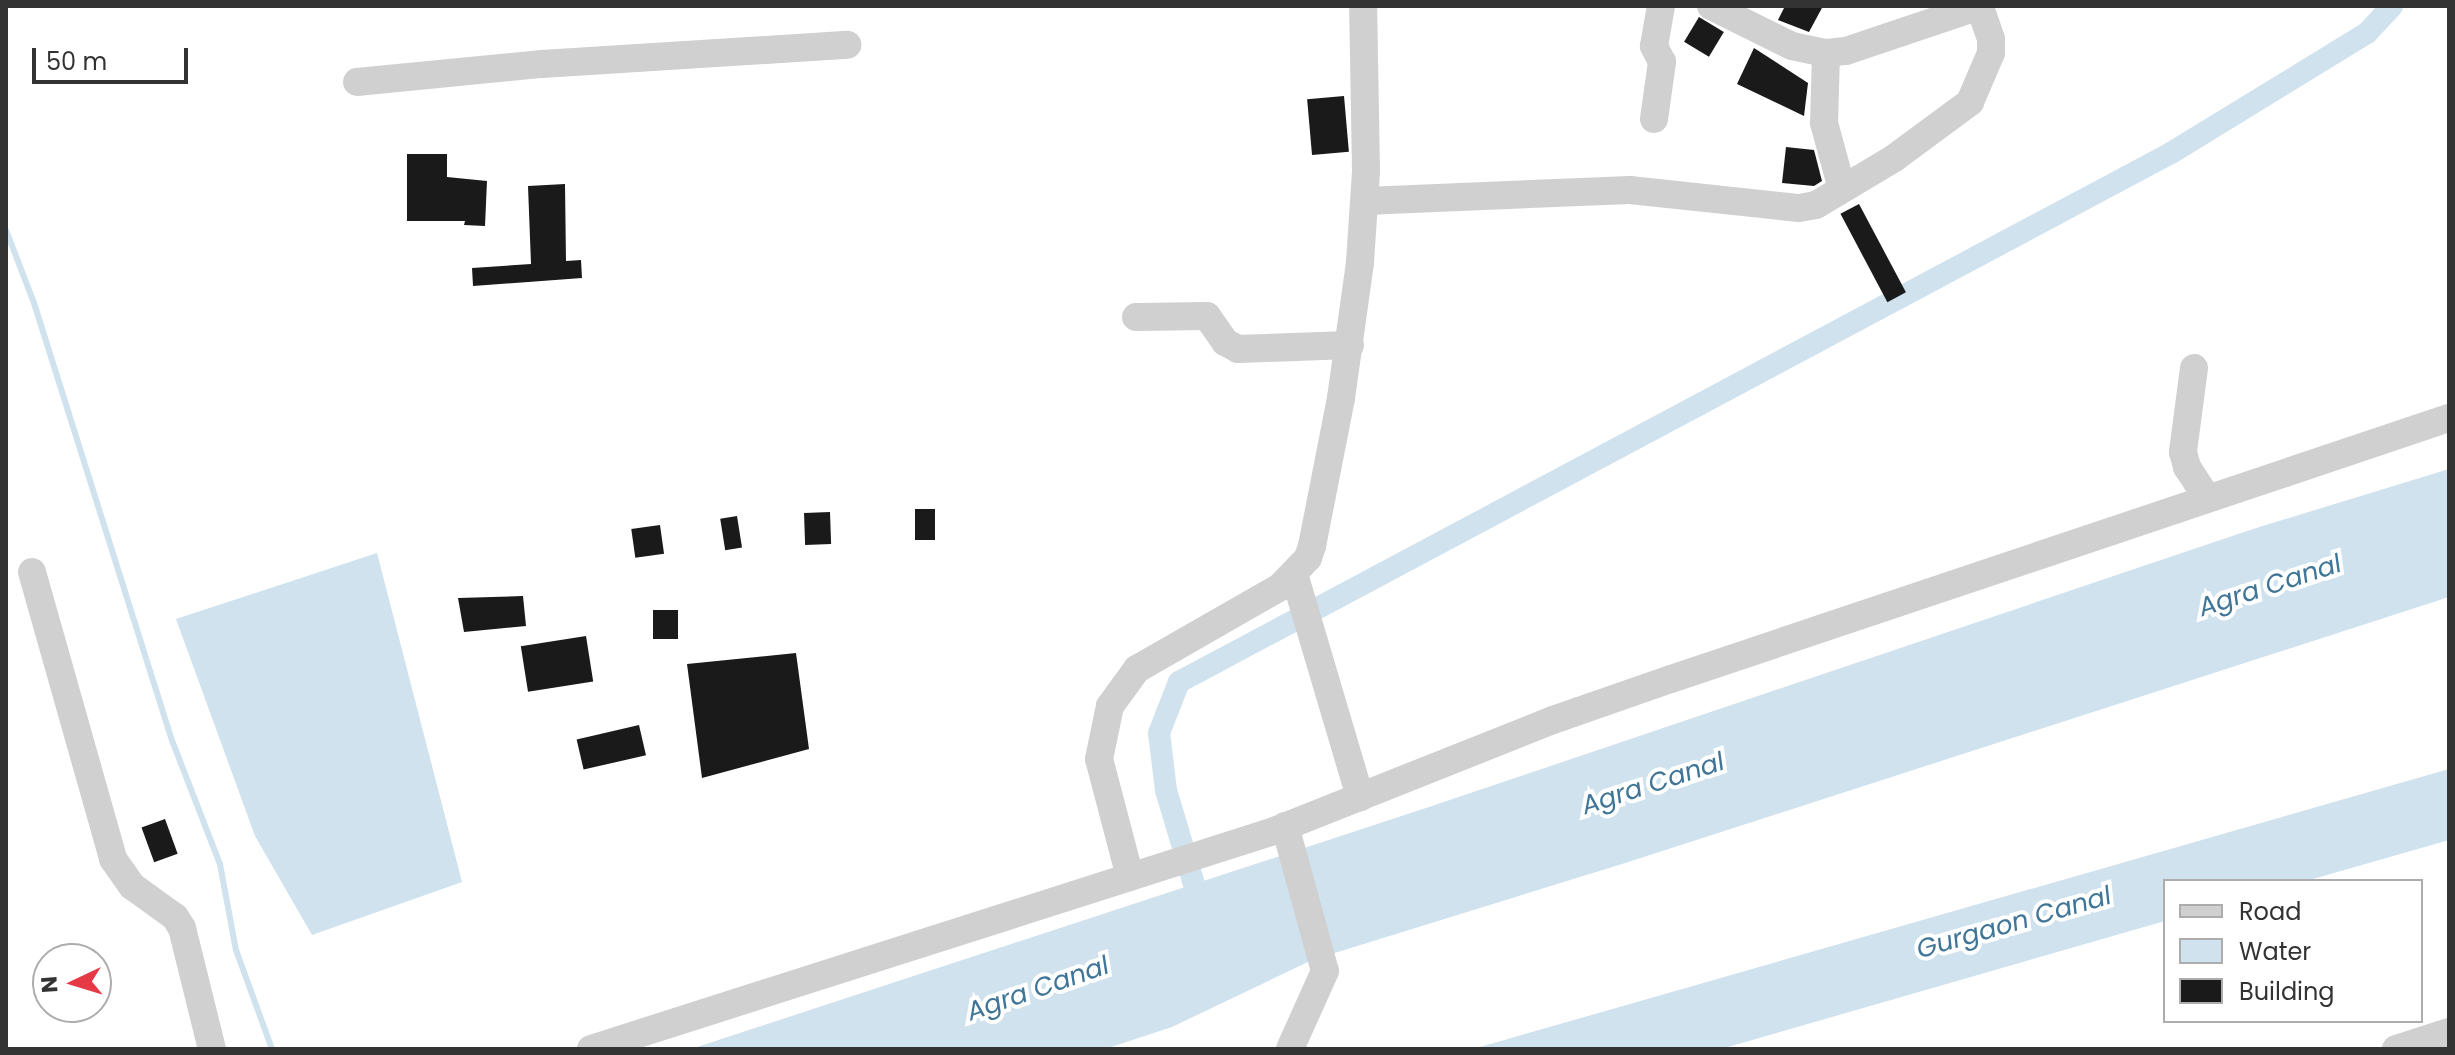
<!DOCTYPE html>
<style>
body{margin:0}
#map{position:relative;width:2455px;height:1055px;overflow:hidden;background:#fff;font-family:Poppins,sans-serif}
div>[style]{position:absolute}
.water>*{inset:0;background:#cfe2ee}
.stream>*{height:6px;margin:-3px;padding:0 3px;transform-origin:3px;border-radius:3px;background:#cfe2ee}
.canal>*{height:22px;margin:-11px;padding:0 11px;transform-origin:11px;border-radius:11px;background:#cfe2ee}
.building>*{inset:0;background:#1a1a1a;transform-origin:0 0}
.minor>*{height:28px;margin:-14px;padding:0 14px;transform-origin:14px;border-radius:14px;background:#d0d0d0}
span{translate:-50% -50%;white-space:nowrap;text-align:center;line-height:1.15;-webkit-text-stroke:8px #fff;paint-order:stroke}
.water-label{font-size:26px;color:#3f7597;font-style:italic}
.frame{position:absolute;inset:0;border:8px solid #333;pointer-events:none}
.legend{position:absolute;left:2163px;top:879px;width:260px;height:144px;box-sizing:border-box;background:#fff;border:2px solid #adadad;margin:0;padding:10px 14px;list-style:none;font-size:24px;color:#333}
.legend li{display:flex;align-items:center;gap:16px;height:40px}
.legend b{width:40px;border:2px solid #adadad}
.north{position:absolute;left:32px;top:943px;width:80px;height:80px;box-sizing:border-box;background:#fff;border:2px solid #adadad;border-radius:50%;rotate:266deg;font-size:22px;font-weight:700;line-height:32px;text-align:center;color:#333}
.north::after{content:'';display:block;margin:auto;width:28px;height:36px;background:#e63946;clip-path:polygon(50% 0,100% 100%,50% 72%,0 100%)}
.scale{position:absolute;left:32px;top:48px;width:156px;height:36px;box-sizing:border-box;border:4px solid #333;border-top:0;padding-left:10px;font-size:24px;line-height:28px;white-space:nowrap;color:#333;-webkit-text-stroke:6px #fff;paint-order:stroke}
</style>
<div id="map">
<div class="water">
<div style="clip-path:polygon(2449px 469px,2449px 597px,1622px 864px,1312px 960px,1172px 1027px,1105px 1049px,691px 1049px,1432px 806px,2253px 529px)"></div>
<div style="clip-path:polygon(377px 553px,462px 882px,312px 935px,255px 836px,176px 619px)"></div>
<div style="clip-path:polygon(2449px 769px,2449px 840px,2306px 881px,2165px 881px,2165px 921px,1721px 1049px,1473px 1049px)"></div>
</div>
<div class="stream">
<div style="left:6px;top:230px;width:78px;rotate:69deg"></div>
<div style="left:34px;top:303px;width:461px;rotate:72.5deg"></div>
<div style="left:173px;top:743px;width:130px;rotate:68.8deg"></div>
<div style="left:220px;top:864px;width:87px;rotate:79.5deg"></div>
<div style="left:236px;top:950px;width:105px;rotate:70deg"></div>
</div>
<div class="canal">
<div style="left:1202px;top:911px;width:126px;rotate:-106.6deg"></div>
<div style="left:1166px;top:790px;width:57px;rotate:-97deg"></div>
<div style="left:1159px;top:733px;width:55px;rotate:-68.6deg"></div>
<div style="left:1179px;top:682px;width:1124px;rotate:-28.07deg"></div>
<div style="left:2171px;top:153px;width:230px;rotate:-31.5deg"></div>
<div style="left:2367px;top:33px;width:37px;rotate:-47deg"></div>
</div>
<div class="building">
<div style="clip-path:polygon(1785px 6px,1823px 6px,1809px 32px,1778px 20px)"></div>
<div style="left:1699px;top:17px;width:29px;height:29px;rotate:31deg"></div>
<div style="clip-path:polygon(1754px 48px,1808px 83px,1804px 116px,1737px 84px)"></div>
<div style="left:1344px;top:96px;width:56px;height:37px;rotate:85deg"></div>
<div style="clip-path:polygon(1786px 147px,1814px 150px,1822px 181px,1814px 186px,1782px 183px)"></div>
<div style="clip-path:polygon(407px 154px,447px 154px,447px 177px,487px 181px,485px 226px,464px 225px,465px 221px,407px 221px)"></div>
<div style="clip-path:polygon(565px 184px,566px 261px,581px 260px,582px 278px,473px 286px,472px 268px,531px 264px,528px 186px)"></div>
<div style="left:1859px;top:204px;width:100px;height:21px;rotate:62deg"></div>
<div style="left:915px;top:509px;width:20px;height:31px"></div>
<div style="left:830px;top:512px;width:32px;height:26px;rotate:88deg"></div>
<div style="left:737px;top:516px;width:32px;height:17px;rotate:81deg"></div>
<div style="left:660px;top:525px;width:29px;height:29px;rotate:82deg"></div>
<div style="clip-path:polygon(523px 596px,526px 626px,464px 632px,458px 598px)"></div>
<div style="left:653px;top:610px;width:25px;height:29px"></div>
<div style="left:586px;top:636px;width:46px;height:66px;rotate:81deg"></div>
<div style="clip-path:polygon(796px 653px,809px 749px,702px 778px,687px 664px)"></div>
<div style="left:639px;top:725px;width:31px;height:64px;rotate:77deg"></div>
<div style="left:165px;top:819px;width:37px;height:25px;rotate:70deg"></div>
</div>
<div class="minor">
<div style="left:1711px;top:6px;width:90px;rotate:26.3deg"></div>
<div style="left:1792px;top:46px;width:35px;rotate:12deg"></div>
<div style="left:1826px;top:53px;width:20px;rotate:-6deg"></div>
<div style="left:1846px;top:51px;width:141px;rotate:-18.6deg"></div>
<div style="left:1826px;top:53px;width:70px;rotate:91.6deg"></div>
<div style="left:1824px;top:123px;width:68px;rotate:74.7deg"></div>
<div style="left:357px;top:82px;width:186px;rotate:-5.6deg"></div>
<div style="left:542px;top:64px;width:306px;rotate:-3.6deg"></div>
<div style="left:1654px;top:119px;width:58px;rotate:-82deg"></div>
<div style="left:1662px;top:62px;width:18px;rotate:-117deg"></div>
<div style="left:1654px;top:46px;width:41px;rotate:-80.1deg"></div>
<div style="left:1365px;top:201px;width:265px;rotate:-2.4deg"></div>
<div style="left:1630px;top:190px;width:170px;rotate:6.1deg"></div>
<div style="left:1799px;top:208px;width:17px;rotate:-10deg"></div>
<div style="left:1816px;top:205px;width:90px;rotate:-30.9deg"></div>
<div style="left:1893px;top:159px;width:96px;rotate:-36.5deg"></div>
<div style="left:1970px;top:102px;width:53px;rotate:-66.8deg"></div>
<div style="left:1991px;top:53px;width:14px;rotate:-90deg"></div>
<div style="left:1991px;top:39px;width:34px;rotate:-109deg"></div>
<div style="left:1136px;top:317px;width:71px;rotate:-0.8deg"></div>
<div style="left:1207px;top:316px;width:32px;rotate:55deg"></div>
<div style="left:1225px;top:342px;width:15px;rotate:28deg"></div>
<div style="left:1238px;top:349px;width:112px;rotate:-2deg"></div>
<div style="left:2194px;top:368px;width:85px;rotate:97.5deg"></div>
<div style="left:2183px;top:452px;width:16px;rotate:75deg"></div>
<div style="left:2187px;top:467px;width:37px;rotate:57deg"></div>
<div style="left:32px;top:572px;width:298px;rotate:74.2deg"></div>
<div style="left:113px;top:859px;width:33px;rotate:55deg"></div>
<div style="left:132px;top:886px;width:53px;rotate:35.8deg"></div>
<div style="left:175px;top:917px;width:13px;rotate:58deg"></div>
<div style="left:182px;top:928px;width:125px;rotate:76.1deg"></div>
<div style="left:1294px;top:574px;width:233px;rotate:73.5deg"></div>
<div style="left:1285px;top:826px;width:150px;rotate:74.6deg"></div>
<div style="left:1325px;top:971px;width:85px;rotate:114.2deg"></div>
<div style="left:1130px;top:877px;width:122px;rotate:-104.7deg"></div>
<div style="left:1099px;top:759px;width:54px;rotate:-78.3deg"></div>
<div style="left:1110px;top:706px;width:46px;rotate:-53.9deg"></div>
<div style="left:1137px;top:669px;width:165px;rotate:-29.8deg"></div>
<div style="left:1280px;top:587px;width:40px;rotate:-46deg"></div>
<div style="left:1308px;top:558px;width:13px;rotate:-72deg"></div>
<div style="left:1312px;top:546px;width:151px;rotate:-78.9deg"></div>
<div style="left:1341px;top:398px;width:137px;rotate:-82deg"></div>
<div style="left:1360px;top:262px;width:91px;rotate:-86.2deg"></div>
<div style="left:1366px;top:171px;width:165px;rotate:-91deg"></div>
<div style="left:591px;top:1049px;width:717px;rotate:-17.7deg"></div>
<div style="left:1274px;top:831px;width:300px;rotate:-21.7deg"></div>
<div style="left:1553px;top:720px;width:125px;rotate:-19.2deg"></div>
<div style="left:1671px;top:679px;width:821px;rotate:-18.55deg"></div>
<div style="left:2396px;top:1049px;width:56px;rotate:-17.8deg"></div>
</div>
<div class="water-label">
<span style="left:2270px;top:586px;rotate:-18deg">Agra Canal</span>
<span style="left:1653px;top:784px;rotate:-18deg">Agra Canal</span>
<span style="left:2014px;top:923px;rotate:-16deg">Gurgaon Canal</span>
<span style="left:1038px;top:989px;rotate:-19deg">Agra Canal</span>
</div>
<div class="frame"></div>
<ul class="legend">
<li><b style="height:10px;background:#d0d0d0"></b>Road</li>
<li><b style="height:22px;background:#cfe2ee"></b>Water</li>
<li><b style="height:22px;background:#1a1a1a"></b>Building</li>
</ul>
<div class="north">N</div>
<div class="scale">50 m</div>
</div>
